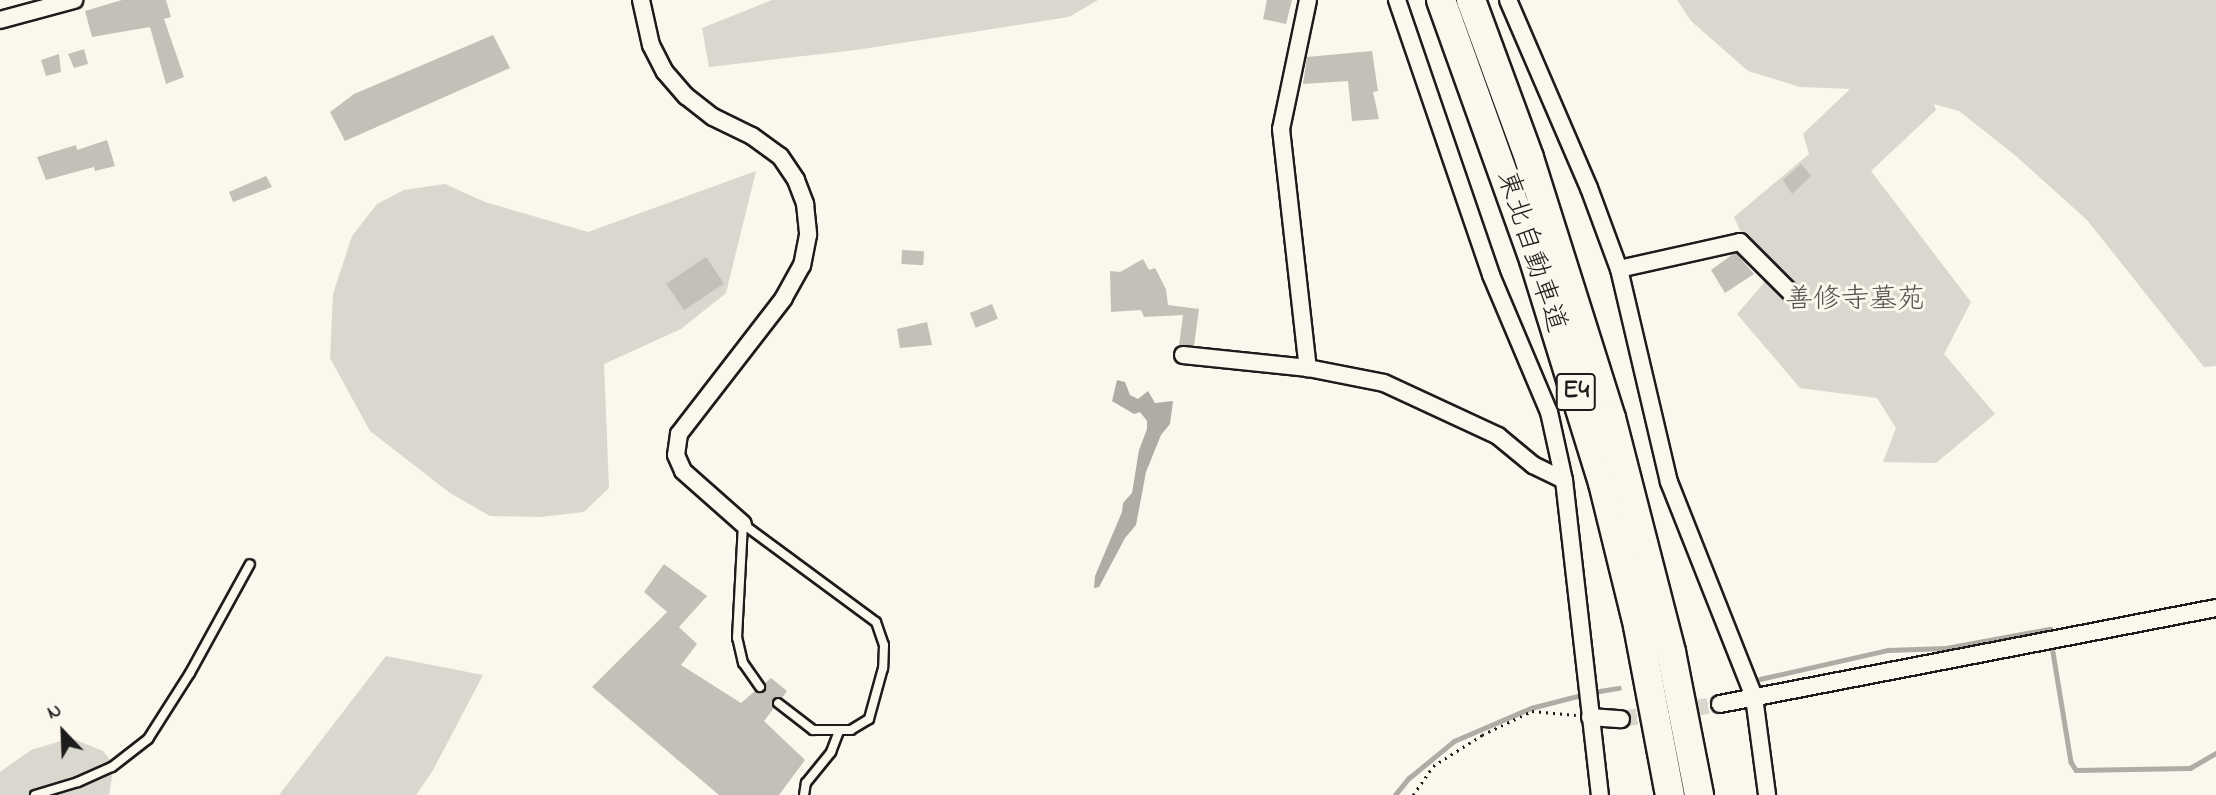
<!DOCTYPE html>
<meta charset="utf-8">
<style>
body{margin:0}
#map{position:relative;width:2216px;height:795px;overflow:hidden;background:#fbf7ec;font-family:"Indie Flower","Klee One",sans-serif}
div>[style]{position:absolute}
.green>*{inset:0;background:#dad7ce}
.water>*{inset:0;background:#afaca5}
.stream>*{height:4.5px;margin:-2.25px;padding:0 2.25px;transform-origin:2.25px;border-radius:2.25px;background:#afaca5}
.building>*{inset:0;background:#c3c0b8;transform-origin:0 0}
.street-tunnel>*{height:16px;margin-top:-8px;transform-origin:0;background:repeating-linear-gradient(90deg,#dad6cd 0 16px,transparent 0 24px)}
.path>*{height:2.5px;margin-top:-1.25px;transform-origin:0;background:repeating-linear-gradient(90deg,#1c1c1c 0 2px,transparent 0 7px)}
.roads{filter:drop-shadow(2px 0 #1c1c1c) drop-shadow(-2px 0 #1c1c1c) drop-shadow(0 2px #1c1c1c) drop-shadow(0 -2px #1c1c1c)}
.lane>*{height:8px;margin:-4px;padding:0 4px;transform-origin:4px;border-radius:4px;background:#fbf7ec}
.street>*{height:16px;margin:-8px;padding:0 8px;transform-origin:8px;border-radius:8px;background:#fbf7ec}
.highway>*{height:28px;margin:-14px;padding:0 14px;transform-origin:14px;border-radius:14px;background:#fbf7ec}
span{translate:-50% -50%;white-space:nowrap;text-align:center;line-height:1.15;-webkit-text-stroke:6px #fbf7ec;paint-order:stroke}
.shield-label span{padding:2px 5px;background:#fbf7ec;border:2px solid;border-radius:5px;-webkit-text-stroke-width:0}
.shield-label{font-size:26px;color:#1c1c1c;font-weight:700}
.street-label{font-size:28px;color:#1c1c1c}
.park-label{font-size:28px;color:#555451}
.north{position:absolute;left:28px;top:697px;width:70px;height:70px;-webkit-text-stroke:5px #fbf7ec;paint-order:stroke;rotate:337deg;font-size:19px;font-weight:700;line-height:28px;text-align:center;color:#1c1c1c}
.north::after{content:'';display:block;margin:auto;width:24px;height:32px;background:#1c1c1c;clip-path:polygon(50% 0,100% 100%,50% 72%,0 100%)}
</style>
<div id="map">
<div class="green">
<div style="clip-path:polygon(772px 0,1098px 0,1069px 17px,856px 50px,709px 67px,702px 28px)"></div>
<div style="clip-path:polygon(1677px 0,2216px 0,2216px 366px,2204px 367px,2087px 220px,2016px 156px,1959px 111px,1934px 104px,1936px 110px,1871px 171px,1971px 302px,1944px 354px,1995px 414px,1936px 463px,1883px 462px,1896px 428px,1877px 398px,1800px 388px,1737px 314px,1764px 283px,1734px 217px,1809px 154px,1803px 134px,1850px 89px,1800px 87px,1748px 71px,1691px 21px)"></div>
<div style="clip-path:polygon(756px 171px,726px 293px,681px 329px,604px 364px,609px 488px,584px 512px,540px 517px,490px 516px,450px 493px,370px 431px,330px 358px,333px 294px,352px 236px,377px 204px,404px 190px,445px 184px,485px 202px,588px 232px)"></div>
<div style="clip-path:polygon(386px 656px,483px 675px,432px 772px,416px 795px,279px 795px)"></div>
<div style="clip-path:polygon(71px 738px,103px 751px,114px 765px,109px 795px,0 795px,0 772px,31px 750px)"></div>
</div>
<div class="water">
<div style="clip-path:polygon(1117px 380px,1125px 382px,1130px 395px,1138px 399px,1148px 391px,1155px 403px,1173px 401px,1170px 424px,1161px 435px,1146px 472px,1136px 525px,1125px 538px,1099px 587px,1094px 588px,1095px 576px,1122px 512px,1123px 503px,1132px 493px,1139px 450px,1147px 429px,1147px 421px,1140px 412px,1134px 414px,1112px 401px)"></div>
</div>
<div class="stream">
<div style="left:2053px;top:652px;width:111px;rotate:80.7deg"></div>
<div style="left:2071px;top:762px;width:9px;rotate:58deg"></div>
<div style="left:2076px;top:770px;width:114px;rotate:-1deg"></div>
<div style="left:2190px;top:768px;width:30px;rotate:-30deg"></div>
<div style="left:1760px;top:679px;width:131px;rotate:-12.8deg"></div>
<div style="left:1888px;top:650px;width:58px;rotate:-2deg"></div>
<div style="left:1946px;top:648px;width:106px;rotate:-10.4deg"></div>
<div style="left:1593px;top:692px;width:26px;rotate:-9deg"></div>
<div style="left:1395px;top:795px;width:22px;rotate:-51deg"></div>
<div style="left:1409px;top:778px;width:58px;rotate:-39.4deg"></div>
<div style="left:1454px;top:741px;width:84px;rotate:-23.2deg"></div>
<div style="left:1531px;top:708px;width:56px;rotate:-14.5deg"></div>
</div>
<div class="building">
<div style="clip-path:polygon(122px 0,166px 0,171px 17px,164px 19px,184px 77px,166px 84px,150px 27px,92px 37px,85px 11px)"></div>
<div style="clip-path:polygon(1267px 0,1292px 0,1286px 24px,1263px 19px)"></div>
<div style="clip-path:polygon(493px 35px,510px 68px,345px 141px,330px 112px,354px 94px)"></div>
<div style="clip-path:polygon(84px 49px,88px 64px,74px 68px,68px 54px)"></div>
<div style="clip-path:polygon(1372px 51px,1378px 91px,1373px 92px,1379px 119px,1352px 121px,1348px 81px,1303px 84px,1307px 57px)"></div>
<div style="clip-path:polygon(59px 54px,61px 72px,46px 76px,41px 60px)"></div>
<div style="clip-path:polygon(107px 140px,115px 166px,95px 171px,94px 167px,46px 180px,37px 157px,76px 145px,77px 150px)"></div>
<div style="clip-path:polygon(1801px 164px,1811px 176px,1792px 194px,1783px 180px)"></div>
<div style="clip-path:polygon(266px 176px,272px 187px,233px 202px,229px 192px)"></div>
<div style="left:902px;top:250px;width:22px;height:14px;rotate:3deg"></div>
<div style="clip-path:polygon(1733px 254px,1737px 254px,1754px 274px,1725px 293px,1711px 270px)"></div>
<div style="left:706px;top:257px;width:32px;height:48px;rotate:56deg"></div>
<div style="clip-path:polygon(1143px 259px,1149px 270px,1155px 268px,1166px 289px,1168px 305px,1199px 309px,1194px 346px,1179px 345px,1183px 315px,1144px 317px,1141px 310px,1111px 312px,1110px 271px,1120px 272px)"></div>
<div style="left:992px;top:304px;width:16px;height:24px;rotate:68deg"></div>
<div style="clip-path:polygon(927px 322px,932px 345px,900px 348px,897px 329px)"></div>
<div style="clip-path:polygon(664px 564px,707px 596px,679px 627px,697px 644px,681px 665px,741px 703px,755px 691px,764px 692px,765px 683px,771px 678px,787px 691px,782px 698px,772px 700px,774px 708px,764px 721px,805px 760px,779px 795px,719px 795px,592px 687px,667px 612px,644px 592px)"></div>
</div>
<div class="street-tunnel">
<div style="left:1621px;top:719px;width:100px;rotate:-8.6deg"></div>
</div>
<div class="path">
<div style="left:1413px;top:795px;width:35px;rotate:-55deg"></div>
<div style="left:1433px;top:766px;width:58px;rotate:-32.3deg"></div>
<div style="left:1482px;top:735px;width:55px;rotate:-25.6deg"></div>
<div style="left:1532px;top:711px;width:44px;rotate:5.2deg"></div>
</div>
<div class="roads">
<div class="lane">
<div style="left:760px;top:687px;width:29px;rotate:-125deg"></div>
<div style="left:743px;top:663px;width:26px;rotate:-103deg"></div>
<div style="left:737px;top:638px;width:114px;rotate:-87deg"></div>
<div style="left:743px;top:524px;width:165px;rotate:36.4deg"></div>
<div style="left:876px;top:622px;width:24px;rotate:71deg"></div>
<div style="left:884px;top:645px;width:23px;rotate:92deg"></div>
<div style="left:883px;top:668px;width:53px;rotate:105.4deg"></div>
<div style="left:869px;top:719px;width:21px;rotate:149deg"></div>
<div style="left:851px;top:730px;width:38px;rotate:180deg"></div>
<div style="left:813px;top:730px;width:44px;rotate:-142.4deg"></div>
<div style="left:35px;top:795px;width:45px;rotate:-16.8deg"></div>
<div style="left:78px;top:782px;width:37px;rotate:-24deg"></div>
<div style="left:112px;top:767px;width:46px;rotate:-37.9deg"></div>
<div style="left:148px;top:739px;width:78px;rotate:-57.5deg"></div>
<div style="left:190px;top:673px;width:124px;rotate:-61.2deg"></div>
<div style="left:804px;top:795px;width:12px;rotate:-81deg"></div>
<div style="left:806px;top:783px;width:40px;rotate:-51deg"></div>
<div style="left:831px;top:752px;width:22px;rotate:-69deg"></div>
</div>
<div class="street">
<div style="left:641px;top:0;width:46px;rotate:77.5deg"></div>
<div style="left:651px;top:45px;width:30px;rotate:63deg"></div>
<div style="left:665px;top:72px;width:32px;rotate:49deg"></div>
<div style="left:686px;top:96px;width:34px;rotate:38deg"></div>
<div style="left:713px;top:117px;width:43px;rotate:26deg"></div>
<div style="left:752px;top:136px;width:34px;rotate:36deg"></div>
<div style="left:780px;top:156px;width:29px;rotate:56deg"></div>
<div style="left:796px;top:180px;width:26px;rotate:69deg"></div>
<div style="left:805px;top:204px;width:31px;rotate:84deg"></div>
<div style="left:808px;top:235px;width:31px;rotate:101deg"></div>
<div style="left:802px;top:265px;width:38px;rotate:119deg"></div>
<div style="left:784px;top:298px;width:172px;rotate:127.7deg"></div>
<div style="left:679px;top:434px;width:21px;rotate:98deg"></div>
<div style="left:676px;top:455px;width:17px;rotate:66deg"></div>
<div style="left:683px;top:471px;width:80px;rotate:41.5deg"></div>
<div style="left:1308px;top:0;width:132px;rotate:101.8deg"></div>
<div style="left:1281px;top:129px;width:241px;rotate:83.6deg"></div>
<div style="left:1397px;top:0;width:291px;rotate:71.1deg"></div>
<div style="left:1491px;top:275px;width:149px;rotate:67.1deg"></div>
<div style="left:1549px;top:412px;width:70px;rotate:77.6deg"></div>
<div style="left:1564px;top:480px;width:317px;rotate:83.5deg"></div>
<div style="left:1508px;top:0;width:205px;rotate:66.7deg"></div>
<div style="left:1589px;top:188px;width:86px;rotate:69.7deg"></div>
<div style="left:1619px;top:269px;width:219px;rotate:76.8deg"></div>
<div style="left:1669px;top:482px;width:231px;rotate:68.4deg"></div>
<div style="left:1754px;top:697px;width:99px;rotate:82.4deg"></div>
<div style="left:0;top:20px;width:77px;rotate:-15.1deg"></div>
<div style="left:1619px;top:269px;width:124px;rotate:-12.6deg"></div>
<div style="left:1740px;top:242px;width:71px;rotate:45deg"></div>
<div style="left:1183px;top:355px;width:126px;rotate:5.9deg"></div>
<div style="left:1308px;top:368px;width:77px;rotate:11.2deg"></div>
<div style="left:1384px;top:383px;width:126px;rotate:24.9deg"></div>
<div style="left:1498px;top:436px;width:45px;rotate:39.6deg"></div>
<div style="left:1533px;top:465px;width:34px;rotate:26deg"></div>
<div style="left:1720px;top:704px;width:505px;rotate:-10.95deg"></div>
<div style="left:1590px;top:717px;width:31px;rotate:4deg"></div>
</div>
<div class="highway">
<div style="left:1441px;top:0;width:276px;rotate:70.3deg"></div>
<div style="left:1534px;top:260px;width:233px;rotate:72.8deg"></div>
<div style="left:1603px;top:483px;width:147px;rotate:76.2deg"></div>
<div style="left:1638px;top:626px;width:172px;rotate:79.3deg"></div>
<div style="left:1471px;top:0;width:168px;rotate:69.8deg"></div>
<div style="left:1529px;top:158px;width:273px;rotate:72.5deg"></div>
<div style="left:1611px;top:418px;width:242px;rotate:75.6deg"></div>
<div style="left:1671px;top:652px;width:146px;rotate:78.9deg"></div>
</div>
</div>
<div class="shield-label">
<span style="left:1576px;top:392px">E4</span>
</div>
<div class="street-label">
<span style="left:1530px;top:252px;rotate:72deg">東北自動車道</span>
</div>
<div class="park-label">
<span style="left:1855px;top:301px">善修寺墓苑</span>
</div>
<div class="north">N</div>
</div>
